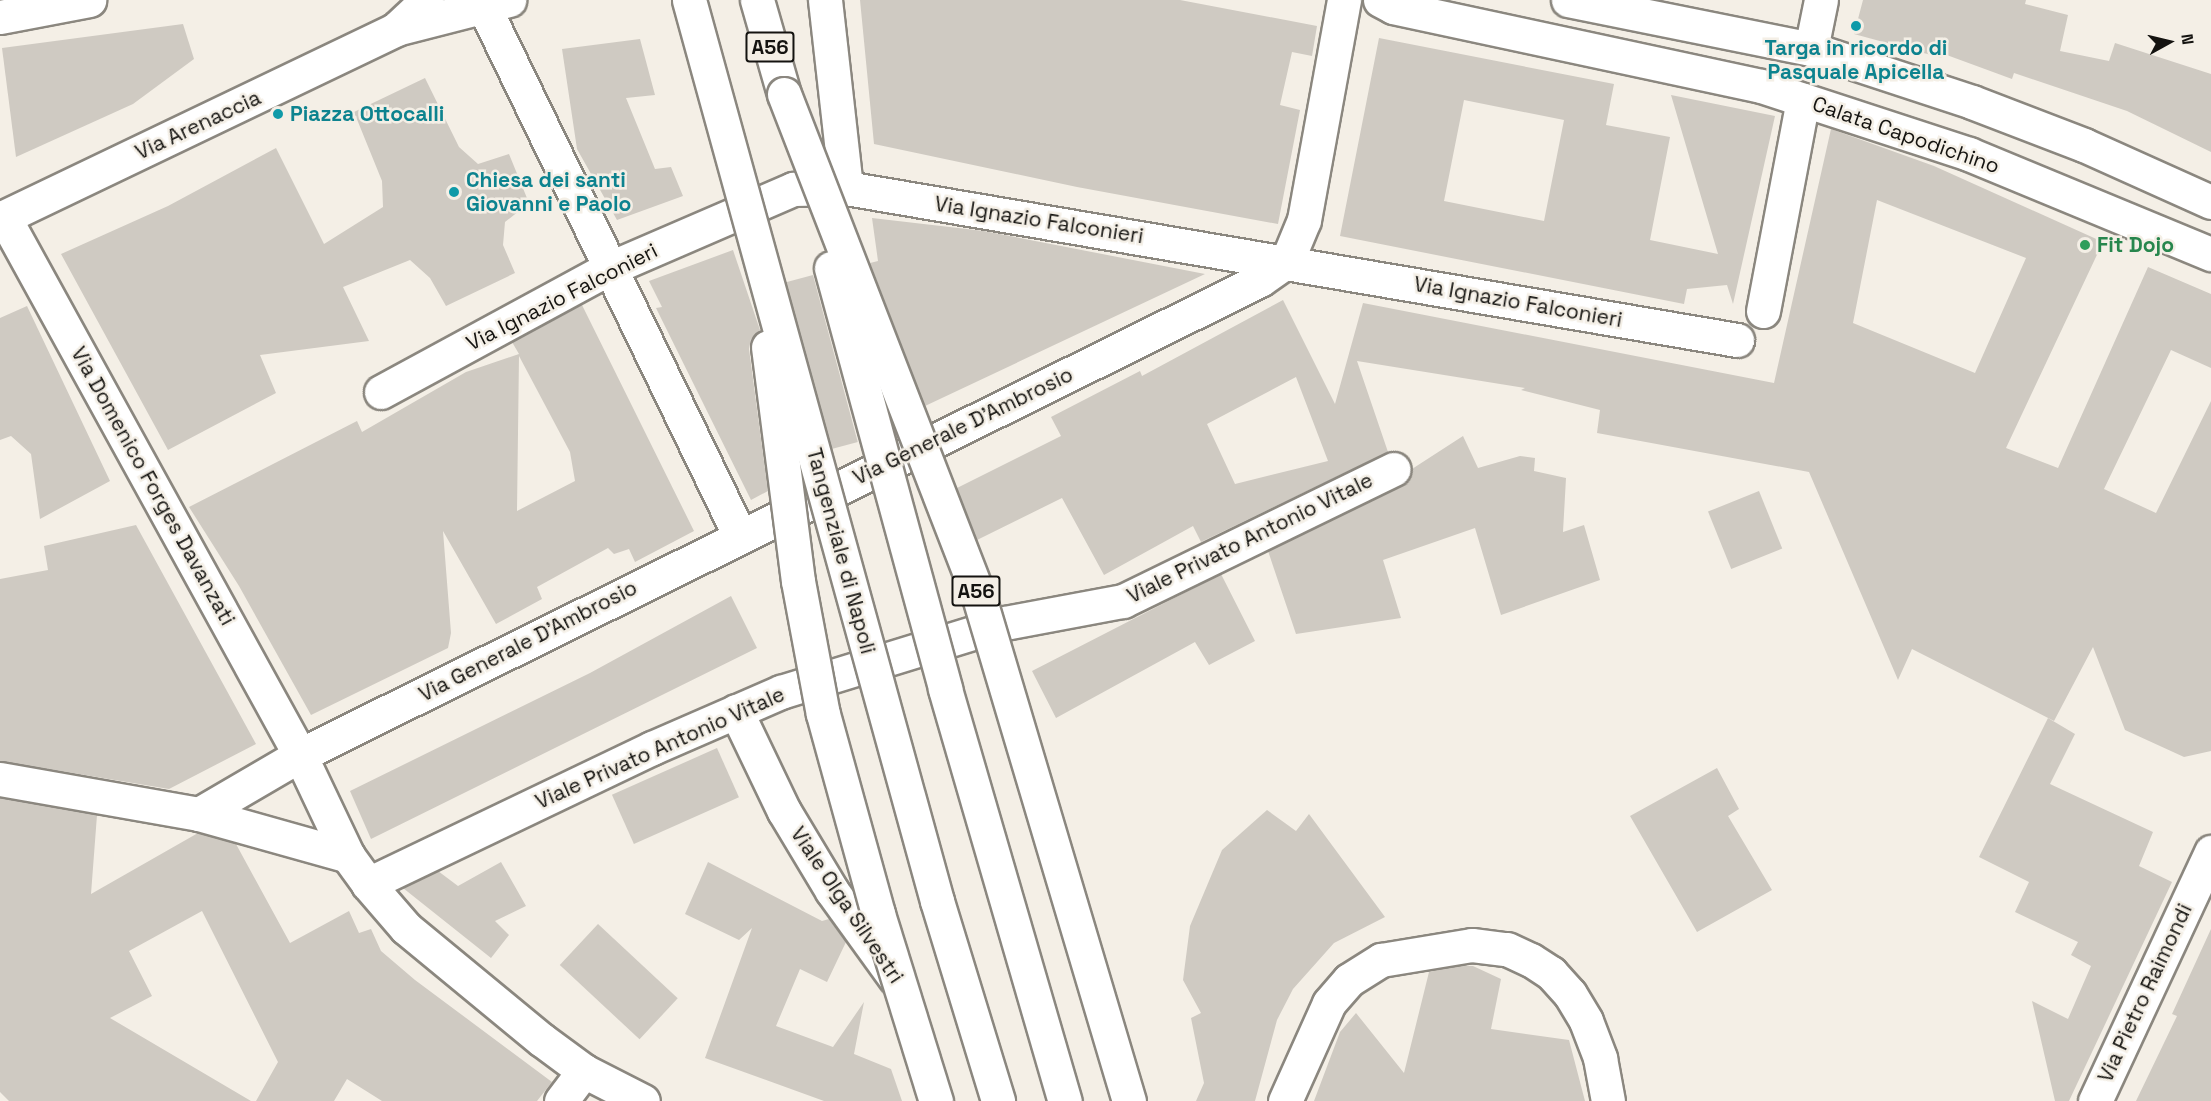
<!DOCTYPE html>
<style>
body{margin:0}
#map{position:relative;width:2211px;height:1101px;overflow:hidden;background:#f4efe6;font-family:"Space Grotesk",sans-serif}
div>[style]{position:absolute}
.building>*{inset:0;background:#cfcac2;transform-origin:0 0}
.roads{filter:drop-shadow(2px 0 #8b877f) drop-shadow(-2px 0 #8b877f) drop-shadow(0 2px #8b877f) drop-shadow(0 -2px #8b877f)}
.minor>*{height:33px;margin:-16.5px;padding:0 16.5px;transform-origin:16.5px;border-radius:16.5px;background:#fff}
.major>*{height:33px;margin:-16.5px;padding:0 16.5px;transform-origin:16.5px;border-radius:16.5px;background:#fff}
.highway>*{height:33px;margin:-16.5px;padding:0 16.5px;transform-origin:16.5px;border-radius:16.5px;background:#fff}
.bridges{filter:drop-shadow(2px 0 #8b877f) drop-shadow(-2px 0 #8b877f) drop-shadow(0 2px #8b877f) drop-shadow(0 -2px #8b877f)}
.highway-bridge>*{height:33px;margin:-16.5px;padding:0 16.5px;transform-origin:16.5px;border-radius:16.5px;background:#fff}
.dots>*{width:16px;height:16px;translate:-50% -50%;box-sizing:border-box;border:3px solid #f4efe6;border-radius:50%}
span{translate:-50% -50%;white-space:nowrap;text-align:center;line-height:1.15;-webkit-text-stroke:5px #f4efe6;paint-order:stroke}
.shield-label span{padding:2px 4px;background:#f4efe6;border:2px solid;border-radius:4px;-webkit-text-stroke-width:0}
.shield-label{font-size:20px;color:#141310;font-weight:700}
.culture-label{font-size:21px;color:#0d838f;font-weight:700}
.left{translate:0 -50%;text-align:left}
.street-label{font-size:21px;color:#141310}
.leisure-label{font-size:21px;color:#27864d;font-weight:700}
.north{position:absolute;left:2139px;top:12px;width:60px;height:60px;-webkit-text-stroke:4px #f4efe6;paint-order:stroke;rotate:82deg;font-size:16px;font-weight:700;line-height:24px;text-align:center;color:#141310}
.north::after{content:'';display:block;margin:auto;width:21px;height:27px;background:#141310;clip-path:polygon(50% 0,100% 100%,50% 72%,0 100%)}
</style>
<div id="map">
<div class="building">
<div style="clip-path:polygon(860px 0,1180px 0,1317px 26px,1312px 56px,1292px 52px,1280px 105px,1300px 110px,1278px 224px,1077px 187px,874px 144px)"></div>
<div style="clip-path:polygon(1863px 0,2026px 0,2025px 4px,2068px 15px,2060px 51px,2109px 61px,2115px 43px,2211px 74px,2211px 152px,2127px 111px,2014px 73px,2012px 79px,1944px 54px,1942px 58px,1854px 34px)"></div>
<div style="clip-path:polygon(183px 24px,194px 59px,133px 104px,16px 157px,2px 48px)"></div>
<div style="clip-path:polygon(evenodd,1379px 38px,1614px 84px,1606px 125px,1670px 137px,1650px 240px,1718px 254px,1671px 95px,1775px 116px,1733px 304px,1727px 285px,1687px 289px,1684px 304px,1340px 236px,1379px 38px,1464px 100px,1564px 120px,1544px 221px,1444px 201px,1464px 100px)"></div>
<div style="clip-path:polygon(640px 39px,655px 95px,626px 98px,655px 169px,671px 167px,683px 196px,617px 220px,577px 149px,562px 49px)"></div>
<div style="clip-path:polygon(425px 78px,459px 147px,478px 164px,509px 154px,529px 203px,505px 222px,503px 245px,515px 273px,446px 306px,430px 278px,410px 260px,343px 287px,369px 341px,260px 355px,276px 393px,168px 450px,61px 254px,168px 206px,276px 148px,324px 244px,383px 207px,382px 181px,354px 112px)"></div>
<div style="clip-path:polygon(evenodd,1831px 129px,1934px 166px,2103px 242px,2006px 448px,2058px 468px,2148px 267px,2211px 294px,2211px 368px,2171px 350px,2104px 489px,2156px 513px,2211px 401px,2211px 751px,2184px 757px,2125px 730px,2093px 647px,2054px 721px,1912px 649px,1898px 680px,1809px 472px,1597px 433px,1600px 410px,1521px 390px,1525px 388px,1357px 361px,1388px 452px,1201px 542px,1193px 526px,1104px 575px,1062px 498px,977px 540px,957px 488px,1061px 436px,1051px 417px,1140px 371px,1142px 376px,1283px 300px,1335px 404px,1363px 303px,1774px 383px,1831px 129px,1877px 200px,2026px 258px,1975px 373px,1853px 323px,1877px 200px,1831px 129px,1296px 377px,1328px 461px,1235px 484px,1207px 424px,1296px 377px)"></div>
<div style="clip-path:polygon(872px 218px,984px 231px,1205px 274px,925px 406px,870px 263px,878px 261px)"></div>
<div style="clip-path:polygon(733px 250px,760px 330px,751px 339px,749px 349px,768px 491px,751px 500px,656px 308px,662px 307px,649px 281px)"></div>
<div style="left:813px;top:275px;width:173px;height:28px;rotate:75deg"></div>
<div style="clip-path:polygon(evenodd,582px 305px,694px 531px,635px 562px,629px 549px,614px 554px,608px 548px,537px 587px,542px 599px,496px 624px,443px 531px,451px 633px,448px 648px,311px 715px,239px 586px,189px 507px,357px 421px,362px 432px,466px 372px,519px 354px,512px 342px,582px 305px,519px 356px,570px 452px,575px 481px,517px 511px,519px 356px)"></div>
<div style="clip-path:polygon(27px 306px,110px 481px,40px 519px,31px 454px,11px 436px,0 440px,0 318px)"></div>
<div style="clip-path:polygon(1463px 436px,1478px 468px,1520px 456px,1535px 458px,1534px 471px,1566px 478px,1563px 532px,1584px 525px,1600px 580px,1501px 615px,1475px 528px,1383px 560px,1401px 618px,1296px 634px,1268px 551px,1402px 486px,1412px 469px)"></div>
<div style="left:1759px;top:491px;width:62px;height:55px;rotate:68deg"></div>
<div style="clip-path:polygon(136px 525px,256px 744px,169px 789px,0 761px,0 579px,48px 570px,44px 546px)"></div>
<div style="clip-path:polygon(1221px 574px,1255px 641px,1209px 665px,1195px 642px,1056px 718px,1032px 671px)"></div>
<div style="clip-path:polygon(731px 596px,757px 648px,371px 839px,350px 791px,590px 673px)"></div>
<div style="clip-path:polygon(2048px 718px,2075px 734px,2050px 784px,2153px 832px,2139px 866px,2172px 882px,2069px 1101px,2055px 1101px,2032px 1001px,2068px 1019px,2091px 966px,2071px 955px,2078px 942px,2015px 912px,2029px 882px,1979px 857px)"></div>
<div style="left:717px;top:748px;width:54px;height:115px;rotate:66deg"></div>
<div style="clip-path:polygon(1717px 768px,1739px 809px,1728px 816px,1772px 890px,1697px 932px,1630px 816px)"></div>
<div style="clip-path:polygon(0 798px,97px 815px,91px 894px,198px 833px,236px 844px,290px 943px,349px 911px,359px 933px,371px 929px,381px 951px,415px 980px,552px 1082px,537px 1101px,382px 1101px,347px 1079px,334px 1101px,256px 1101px,278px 1062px,202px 911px,129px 951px,152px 996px,110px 1018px,251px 1101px,9px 1101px,0 1092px)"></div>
<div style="clip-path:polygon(1267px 810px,1296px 831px,1309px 814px,1385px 917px,1334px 943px,1293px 989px,1277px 1020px,1255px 1101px,1196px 1101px,1204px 1083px,1191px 1018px,1201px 1013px,1183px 980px,1190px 926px,1222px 850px)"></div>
<div style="clip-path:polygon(501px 862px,526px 906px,495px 921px,509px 935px,491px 958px,403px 888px,438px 871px,458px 886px)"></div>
<div style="clip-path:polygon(708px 862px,822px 921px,829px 919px,846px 942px,827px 982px,800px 969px,776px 1026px,833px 1047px,864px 1002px,854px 1054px,891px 1069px,902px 1101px,824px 1101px,705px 1058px,752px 928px,739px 940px,685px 914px)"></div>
<div style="left:598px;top:924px;width:109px;height:56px;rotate:43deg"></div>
<div style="clip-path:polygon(2211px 929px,2211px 1101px,2136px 1101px,2177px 1016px,2172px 1014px)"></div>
<div style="clip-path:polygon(1457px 966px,1473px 966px,1501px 979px,1491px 1029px,1569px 1040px,1585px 1101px,1314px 1101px,1340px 1032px,1356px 1013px,1404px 1073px,1429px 972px)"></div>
</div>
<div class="roads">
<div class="minor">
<div style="left:825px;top:0;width:189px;rotate:83.6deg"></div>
<div style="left:484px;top:7px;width:588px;rotate:64.18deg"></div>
<div style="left:396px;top:29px;width:42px;rotate:-43.1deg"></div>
<div style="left:1811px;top:49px;width:50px;rotate:-78.5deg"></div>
<div style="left:4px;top:217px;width:614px;rotate:61.18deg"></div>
<div style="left:300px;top:755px;width:112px;rotate:64.6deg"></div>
<div style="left:348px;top:856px;width:34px;rotate:54deg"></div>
<div style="left:368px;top:884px;width:58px;rotate:49.2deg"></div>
<div style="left:406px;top:928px;width:176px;rotate:39.5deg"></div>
<div style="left:542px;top:1040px;width:52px;rotate:36.4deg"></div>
<div style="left:584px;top:1071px;width:66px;rotate:27deg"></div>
<div style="left:1763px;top:311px;width:215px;rotate:-79.3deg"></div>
<div style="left:381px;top:392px;width:258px;rotate:-28.5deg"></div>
<div style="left:608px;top:269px;width:202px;rotate:-23.4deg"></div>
<div style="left:793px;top:189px;width:53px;rotate:-1.1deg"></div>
<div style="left:846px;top:188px;width:904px;rotate:9.68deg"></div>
<div style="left:736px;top:711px;width:111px;rotate:64.4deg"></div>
<div style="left:784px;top:811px;width:93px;rotate:59deg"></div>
<div style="left:832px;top:891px;width:107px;rotate:54.1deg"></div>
<div style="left:0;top:779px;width:202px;rotate:10deg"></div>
<div style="left:199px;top:814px;width:155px;rotate:15.7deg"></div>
<div style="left:199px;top:814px;width:117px;rotate:-30.3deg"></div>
<div style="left:300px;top:755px;width:1071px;rotate:-26.33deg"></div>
<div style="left:1260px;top:280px;width:33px;rotate:-35deg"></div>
<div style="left:1287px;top:261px;width:44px;rotate:-67.5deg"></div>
<div style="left:1304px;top:220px;width:224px;rotate:-79.7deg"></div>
<div style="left:368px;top:884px;width:315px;rotate:-25.6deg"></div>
<div style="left:652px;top:748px;width:141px;rotate:-23.5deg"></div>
<div style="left:781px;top:692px;width:234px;rotate:-17.1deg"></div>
<div style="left:1005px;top:623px;width:120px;rotate:-10.6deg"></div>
<div style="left:1123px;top:601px;width:301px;rotate:-26deg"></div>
<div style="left:561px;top:1101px;width:38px;rotate:-53deg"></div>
<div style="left:1285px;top:1101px;width:107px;rotate:-65.8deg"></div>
<div style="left:1329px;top:1003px;width:30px;rotate:-49deg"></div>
<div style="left:1349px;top:980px;width:38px;rotate:-32deg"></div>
<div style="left:1381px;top:960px;width:92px;rotate:-9.4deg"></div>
<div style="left:1472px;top:945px;width:35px;rotate:7deg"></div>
<div style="left:1507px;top:949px;width:26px;rotate:25deg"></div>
<div style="left:1531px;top:960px;width:24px;rotate:33deg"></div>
<div style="left:1551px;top:973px;width:28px;rotate:48deg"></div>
<div style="left:1570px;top:994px;width:31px;rotate:59deg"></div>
<div style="left:1586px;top:1021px;width:40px;rotate:69deg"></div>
<div style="left:1600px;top:1058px;width:44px;rotate:79.5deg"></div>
<div style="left:2095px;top:1101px;width:275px;rotate:-65deg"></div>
</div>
<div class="major">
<div style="left:1380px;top:0;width:15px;rotate:28deg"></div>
<div style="left:1393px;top:7px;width:376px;rotate:12.1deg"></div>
<div style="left:1761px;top:86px;width:219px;rotate:18.1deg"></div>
<div style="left:1969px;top:154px;width:262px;rotate:22.5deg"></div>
<div style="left:1568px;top:0;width:248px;rotate:11.4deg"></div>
<div style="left:1811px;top:49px;width:169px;rotate:18.2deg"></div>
<div style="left:1972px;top:102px;width:120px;rotate:21deg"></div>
<div style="left:2084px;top:145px;width:139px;rotate:24.2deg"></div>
<div style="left:0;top:17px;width:91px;rotate:-10.8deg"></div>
<div style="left:0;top:219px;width:439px;rotate:-25.6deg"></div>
<div style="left:396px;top:29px;width:117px;rotate:-14.4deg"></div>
</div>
<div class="highway">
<div style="left:757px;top:0;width:98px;rotate:74deg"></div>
</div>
</div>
<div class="bridges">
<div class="highway-bridge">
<div style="left:689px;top:0;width:935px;rotate:74.61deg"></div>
<div style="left:937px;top:901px;width:209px;rotate:73deg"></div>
<div style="left:784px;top:94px;width:539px;rotate:68.81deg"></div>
<div style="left:979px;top:597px;width:526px;rotate:73.43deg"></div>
<div style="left:831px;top:268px;width:436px;rotate:74.8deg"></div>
<div style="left:945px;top:689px;width:429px;rotate:73.8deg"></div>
<div style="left:768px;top:347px;width:236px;rotate:82.7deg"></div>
<div style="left:798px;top:581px;width:135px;rotate:79.4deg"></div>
<div style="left:823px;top:714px;width:207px;rotate:74.6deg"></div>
<div style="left:878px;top:914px;width:196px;rotate:72.8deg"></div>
</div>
</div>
<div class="dots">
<div style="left:1856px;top:26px;background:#0f9aa8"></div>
<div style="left:278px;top:114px;background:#0f9aa8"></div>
<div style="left:454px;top:192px;background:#0f9aa8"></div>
<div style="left:2085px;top:245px;background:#2e9e5b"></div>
</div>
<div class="shield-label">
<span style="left:770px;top:47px">A56</span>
<span style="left:976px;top:591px">A56</span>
</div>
<div class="culture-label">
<span style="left:1856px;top:60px">Targa in ricordo di<br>Pasquale Apicella</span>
<span class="left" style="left:290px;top:114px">Piazza Ottocalli</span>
<span class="left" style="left:466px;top:192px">Chiesa dei santi<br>Giovanni e Paolo</span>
</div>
<div class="street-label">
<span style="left:198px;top:125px;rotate:-25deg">Via Arenaccia</span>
<span style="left:1906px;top:135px;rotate:19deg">Calata Capodichino</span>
<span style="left:1039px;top:220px;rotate:9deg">Via Ignazio Falconieri</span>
<span style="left:562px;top:297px;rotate:-27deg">Via Ignazio Falconieri</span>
<span style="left:1518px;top:302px;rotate:10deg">Via Ignazio Falconieri</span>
<span style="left:963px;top:426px;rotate:-26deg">Via Generale D'Ambrosio</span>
<span style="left:153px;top:486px;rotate:61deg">Via Domenico Forges Davanzati</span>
<span style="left:1250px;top:538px;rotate:-26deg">Viale Privato Antonio Vitale</span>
<span style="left:841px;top:551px;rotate:75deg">Tangenziale di Napoli</span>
<span style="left:528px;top:641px;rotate:-27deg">Via Generale D'Ambrosio</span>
<span style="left:660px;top:748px;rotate:-24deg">Viale Privato Antonio Vitale</span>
<span style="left:847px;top:905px;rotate:56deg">Viale Olga Silvestri</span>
<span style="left:2145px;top:993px;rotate:-65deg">Via Pietro Raimondi</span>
</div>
<div class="leisure-label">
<span class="left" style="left:2097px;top:245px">Fit Dojo</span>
</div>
<div class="north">N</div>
</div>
